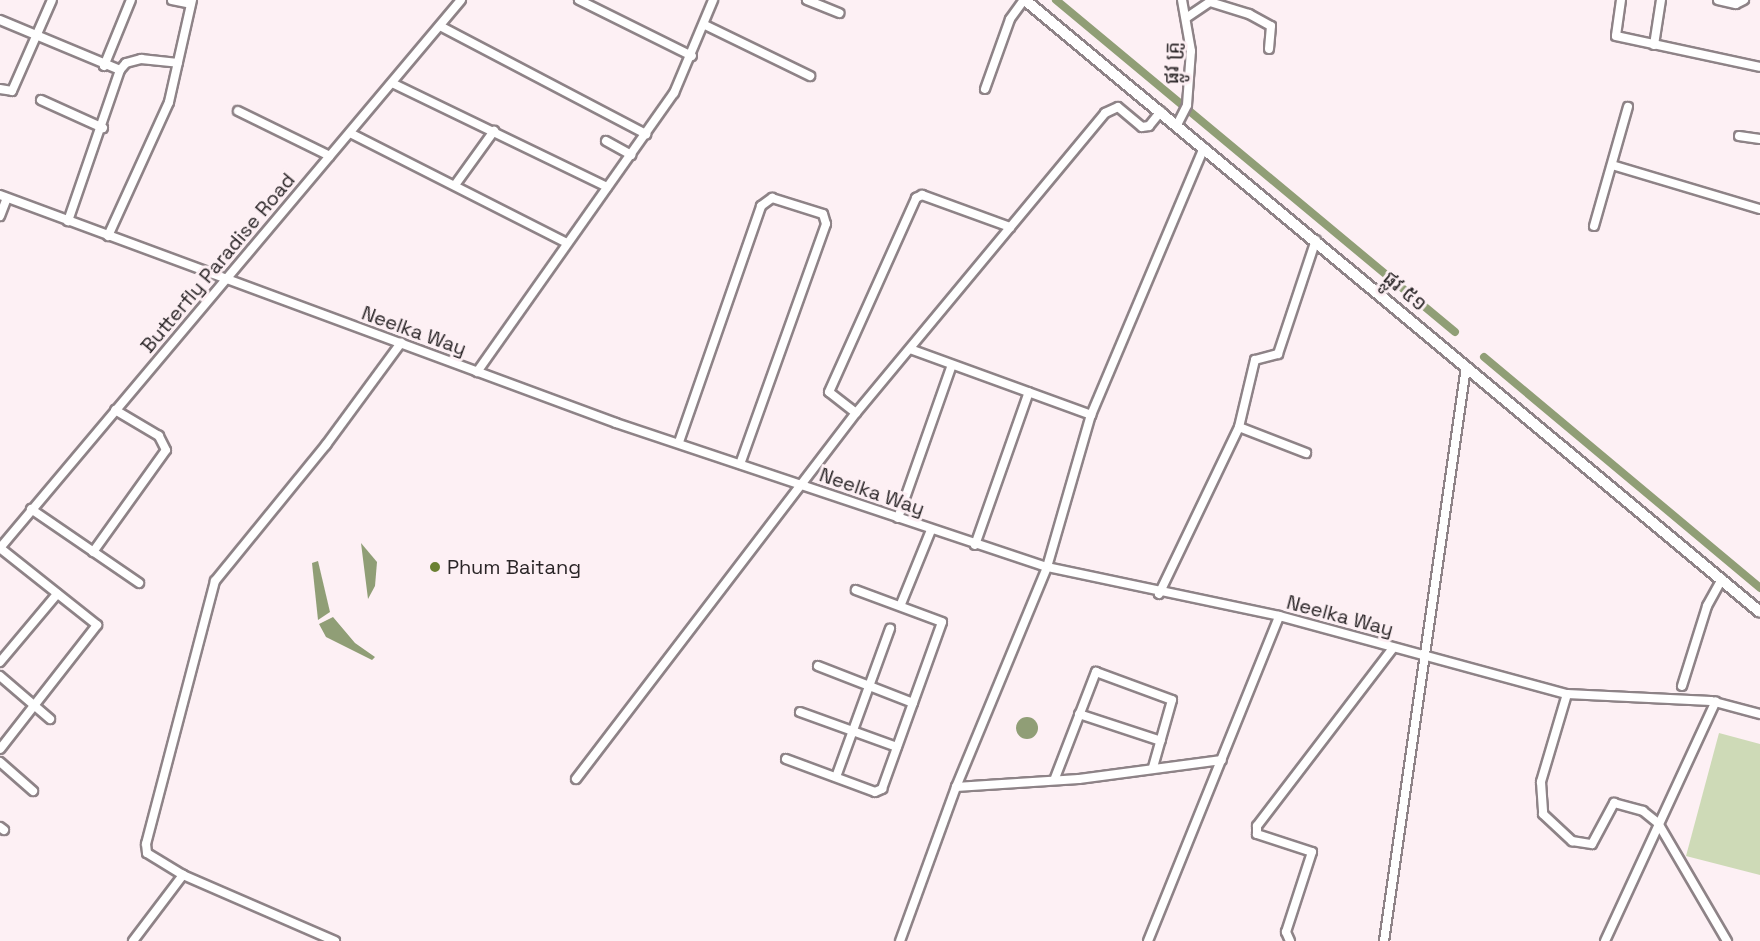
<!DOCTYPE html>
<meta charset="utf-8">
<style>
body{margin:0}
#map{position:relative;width:1760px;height:941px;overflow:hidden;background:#fdf0f4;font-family:"Space Grotesk","Noto Sans Khmer",sans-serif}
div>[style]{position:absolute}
.green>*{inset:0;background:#cedab7}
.water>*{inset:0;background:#909e76}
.round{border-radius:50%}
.canal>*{height:8px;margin:-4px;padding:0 4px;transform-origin:4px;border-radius:4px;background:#909e76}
.roads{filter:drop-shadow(2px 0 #8e8387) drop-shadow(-2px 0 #8e8387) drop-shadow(0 2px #8e8387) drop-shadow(0 -2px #8e8387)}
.minor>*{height:8px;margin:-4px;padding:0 4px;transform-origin:4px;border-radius:4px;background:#fff}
.secondary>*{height:10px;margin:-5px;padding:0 5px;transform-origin:5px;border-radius:5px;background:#fff}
.dots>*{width:16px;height:16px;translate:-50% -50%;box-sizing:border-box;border:3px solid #fdf0f4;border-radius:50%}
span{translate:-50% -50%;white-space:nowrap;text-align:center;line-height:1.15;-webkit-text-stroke:6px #fdf0f4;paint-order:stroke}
.street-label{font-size:20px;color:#2a2527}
.poi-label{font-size:20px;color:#2a2527}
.left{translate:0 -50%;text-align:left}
</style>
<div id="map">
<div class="green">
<div style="clip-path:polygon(1719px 733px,1760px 744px,1760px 875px,1686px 856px)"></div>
</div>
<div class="water">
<div style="clip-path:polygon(361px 543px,377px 562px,375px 586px,368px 599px)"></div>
<div style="clip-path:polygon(318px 561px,330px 612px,318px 620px,312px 563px)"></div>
<div style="clip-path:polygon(333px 617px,355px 643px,375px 657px,372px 660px,326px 637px,319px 624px)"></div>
<div class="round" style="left:1016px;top:717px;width:22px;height:22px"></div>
</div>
<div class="canal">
<div style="left:1056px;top:0;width:519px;rotate:39.76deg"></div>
<div style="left:1484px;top:357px;width:360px;rotate:39.9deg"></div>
</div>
<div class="roads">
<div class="minor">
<div style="left:172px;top:0;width:19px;rotate:12deg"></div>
<div style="left:579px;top:0;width:126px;rotate:26.4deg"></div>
<div style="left:807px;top:0;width:35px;rotate:22deg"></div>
<div style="left:1621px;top:0;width:36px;rotate:98deg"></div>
<div style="left:1616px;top:36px;width:147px;rotate:12.1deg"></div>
<div style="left:1718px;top:0;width:18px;rotate:13deg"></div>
<div style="left:1736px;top:4px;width:9px;rotate:-27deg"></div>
<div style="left:1186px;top:18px;width:29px;rotate:-34deg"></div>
<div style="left:1210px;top:2px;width:41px;rotate:17.1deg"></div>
<div style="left:1249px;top:14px;width:25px;rotate:29deg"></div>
<div style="left:1271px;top:26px;width:23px;rotate:95deg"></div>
<div style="left:0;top:20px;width:130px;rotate:22.6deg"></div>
<div style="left:120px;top:70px;width:160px;rotate:109deg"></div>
<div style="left:705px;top:25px;width:117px;rotate:25.9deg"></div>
<div style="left:440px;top:26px;width:233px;rotate:27.7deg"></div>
<div style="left:1654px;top:45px;width:46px;rotate:-81.2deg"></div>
<div style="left:104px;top:66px;width:71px;rotate:-67.8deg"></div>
<div style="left:120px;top:70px;width:9px;rotate:-49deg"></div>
<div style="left:126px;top:63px;width:16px;rotate:-15deg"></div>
<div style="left:141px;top:59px;width:37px;rotate:6deg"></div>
<div style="left:392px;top:83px;width:239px;rotate:25.8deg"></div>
<div style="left:0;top:89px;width:12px;rotate:9deg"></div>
<div style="left:12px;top:91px;width:99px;rotate:-66.3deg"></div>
<div style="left:985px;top:89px;width:74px;rotate:-70.3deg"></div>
<div style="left:1010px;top:19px;width:24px;rotate:-54deg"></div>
<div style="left:41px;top:100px;width:68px;rotate:24.3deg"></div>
<div style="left:238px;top:111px;width:102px;rotate:26.1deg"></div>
<div style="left:1177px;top:125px;width:22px;rotate:-63deg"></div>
<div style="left:1187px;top:105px;width:54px;rotate:-85.8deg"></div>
<div style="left:1191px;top:51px;width:52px;rotate:-100deg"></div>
<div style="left:350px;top:133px;width:241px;rotate:26.9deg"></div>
<div style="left:1739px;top:136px;width:21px;rotate:8deg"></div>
<div style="left:606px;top:141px;width:29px;rotate:29deg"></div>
<div style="left:1612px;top:165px;width:154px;rotate:16.6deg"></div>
<div style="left:455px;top:185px;width:67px;rotate:-54.2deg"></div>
<div style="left:0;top:195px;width:657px;rotate:20.31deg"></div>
<div style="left:616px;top:423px;width:454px;rotate:18.5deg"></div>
<div style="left:1047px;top:567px;width:237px;rotate:11.9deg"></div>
<div style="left:1279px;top:616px;width:298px;rotate:15.2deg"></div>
<div style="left:1567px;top:694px;width:144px;rotate:2.8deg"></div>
<div style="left:1711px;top:701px;width:51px;rotate:14.9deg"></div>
<div style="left:0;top:216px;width:19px;rotate:-69deg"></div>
<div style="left:1594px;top:226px;width:124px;rotate:-74.1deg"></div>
<div style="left:108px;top:236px;width:147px;rotate:-65.5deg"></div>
<div style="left:169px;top:102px;width:105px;rotate:-77.3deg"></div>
<div style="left:910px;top:349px;width:193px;rotate:20deg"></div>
<div style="left:477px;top:372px;width:342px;rotate:-54.8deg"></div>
<div style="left:674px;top:93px;width:101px;rotate:-67.2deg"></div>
<div style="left:856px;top:413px;width:34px;rotate:-142deg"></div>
<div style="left:829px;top:392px;width:213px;rotate:-65.8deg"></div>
<div style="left:916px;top:198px;width:7px;rotate:-27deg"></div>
<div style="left:922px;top:195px;width:94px;rotate:20deg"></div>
<div style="left:1239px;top:427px;width:72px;rotate:21.2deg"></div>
<div style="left:679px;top:442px;width:250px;rotate:-70.8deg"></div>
<div style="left:761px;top:206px;width:14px;rotate:-36deg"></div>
<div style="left:772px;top:198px;width:53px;rotate:17.4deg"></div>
<div style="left:823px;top:214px;width:10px;rotate:73deg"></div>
<div style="left:826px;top:224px;width:255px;rotate:109.7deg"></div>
<div style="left:31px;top:509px;width:131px;rotate:34.4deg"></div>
<div style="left:898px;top:518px;width:162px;rotate:-70.6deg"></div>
<div style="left:975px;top:545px;width:162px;rotate:-70.6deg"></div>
<div style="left:0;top:548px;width:716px;rotate:-49.93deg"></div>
<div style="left:0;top:548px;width:124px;rotate:38.4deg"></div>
<div style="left:97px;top:625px;width:157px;rotate:128deg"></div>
<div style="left:93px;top:552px;width:125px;rotate:-54.4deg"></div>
<div style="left:166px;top:450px;width:16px;rotate:-117deg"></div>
<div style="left:159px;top:436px;width:51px;rotate:-149.4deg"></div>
<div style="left:1159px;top:594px;width:185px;rotate:-64.4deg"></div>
<div style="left:1239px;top:427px;width:69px;rotate:-76.6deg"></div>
<div style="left:1255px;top:360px;width:24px;rotate:-15deg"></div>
<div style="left:1278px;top:354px;width:120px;rotate:-71.6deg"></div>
<div style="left:901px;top:604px;width:80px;rotate:-67.9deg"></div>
<div style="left:0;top:662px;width:89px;rotate:-50deg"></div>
<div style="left:818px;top:666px;width:102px;rotate:21.3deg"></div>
<div style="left:0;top:676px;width:66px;rotate:40.7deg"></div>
<div style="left:1682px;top:686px;width:84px;rotate:-72.6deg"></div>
<div style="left:1707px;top:606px;width:31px;rotate:-61deg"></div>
<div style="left:1567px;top:694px;width:92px;rotate:106.5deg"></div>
<div style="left:1541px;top:782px;width:32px;rotate:86deg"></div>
<div style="left:1543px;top:814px;width:40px;rotate:43deg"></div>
<div style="left:1572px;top:841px;width:20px;rotate:9deg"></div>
<div style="left:1592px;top:844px;width:47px;rotate:-61.8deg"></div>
<div style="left:1614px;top:803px;width:30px;rotate:15deg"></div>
<div style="left:1643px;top:811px;width:19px;rotate:39deg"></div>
<div style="left:1658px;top:823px;width:137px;rotate:59.7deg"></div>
<div style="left:800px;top:712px;width:103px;rotate:19.8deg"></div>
<div style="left:1079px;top:714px;width:86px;rotate:18.2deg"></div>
<div style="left:786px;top:759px;width:95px;rotate:20.3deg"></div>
<div style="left:875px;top:792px;width:8px;rotate:-23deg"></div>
<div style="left:882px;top:789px;width:177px;rotate:-70.2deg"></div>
<div style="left:942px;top:622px;width:92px;rotate:-159.6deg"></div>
<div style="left:0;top:762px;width:44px;rotate:41.3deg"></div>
<div style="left:836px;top:777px;width:158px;rotate:-70deg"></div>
<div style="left:1055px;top:778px;width:114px;rotate:-68.9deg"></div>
<div style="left:1096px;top:672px;width:81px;rotate:20.2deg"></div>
<div style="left:1172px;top:700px;width:70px;rotate:105.8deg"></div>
<div style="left:576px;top:779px;width:461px;rotate:-52.6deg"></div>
<div style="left:856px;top:413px;width:390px;rotate:-50.3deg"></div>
<div style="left:1105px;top:113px;width:14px;rotate:-25deg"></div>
<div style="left:1118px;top:107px;width:31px;rotate:40deg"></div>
<div style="left:1142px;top:127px;width:7px;rotate:-8deg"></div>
<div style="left:1149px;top:126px;width:19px;rotate:-51deg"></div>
<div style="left:956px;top:787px;width:123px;rotate:-3.7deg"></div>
<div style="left:1079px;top:779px;width:144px;rotate:-7.6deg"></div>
<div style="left:0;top:827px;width:5px;rotate:37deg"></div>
<div style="left:133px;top:941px;width:83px;rotate:-52.9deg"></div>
<div style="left:335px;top:941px;width:166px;rotate:-156.5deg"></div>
<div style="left:183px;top:875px;width:42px;rotate:-148.6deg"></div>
<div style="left:147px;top:853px;width:9px;rotate:-96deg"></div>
<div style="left:146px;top:844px;width:272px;rotate:-75.3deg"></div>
<div style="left:215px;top:581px;width:176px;rotate:-50.8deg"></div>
<div style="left:326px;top:445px;width:127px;rotate:-53.7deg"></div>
<div style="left:900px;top:941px;width:164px;rotate:-70deg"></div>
<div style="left:956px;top:787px;width:238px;rotate:-67.5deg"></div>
<div style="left:1047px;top:567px;width:158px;rotate:-73.9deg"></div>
<div style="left:1091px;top:415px;width:290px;rotate:-67.1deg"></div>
<div style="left:1148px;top:941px;width:350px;rotate:-68deg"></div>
<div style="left:1290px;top:941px;width:10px;rotate:-114deg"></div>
<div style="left:1286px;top:932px;width:84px;rotate:-72deg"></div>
<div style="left:1312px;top:852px;width:58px;rotate:-161.9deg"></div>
<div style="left:1257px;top:834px;width:8px;rotate:-90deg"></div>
<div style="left:1257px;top:826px;width:224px;rotate:-52.6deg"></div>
<div style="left:1384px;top:941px;width:580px;rotate:-81.87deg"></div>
<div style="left:1605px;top:941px;width:264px;rotate:-65.2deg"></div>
</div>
<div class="secondary">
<div style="left:1025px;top:0;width:956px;rotate:39.78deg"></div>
</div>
</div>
<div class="dots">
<div style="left:435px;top:567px;background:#6a8032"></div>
</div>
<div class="street-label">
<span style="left:1172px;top:63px;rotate:-89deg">ផ្លូវ គ្រូ</span>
<span style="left:218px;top:263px;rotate:-50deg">Butterfly Paradise Road</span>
<span style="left:1405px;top:291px;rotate:40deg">ផ្លូវ ៥១</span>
<span style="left:414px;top:331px;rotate:20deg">Neelka Way</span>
<span style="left:872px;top:492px;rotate:19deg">Neelka Way</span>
<span style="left:1340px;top:616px;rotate:15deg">Neelka Way</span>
</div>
<div class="poi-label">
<span class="left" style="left:447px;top:567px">Phum Baitang</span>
</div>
</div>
